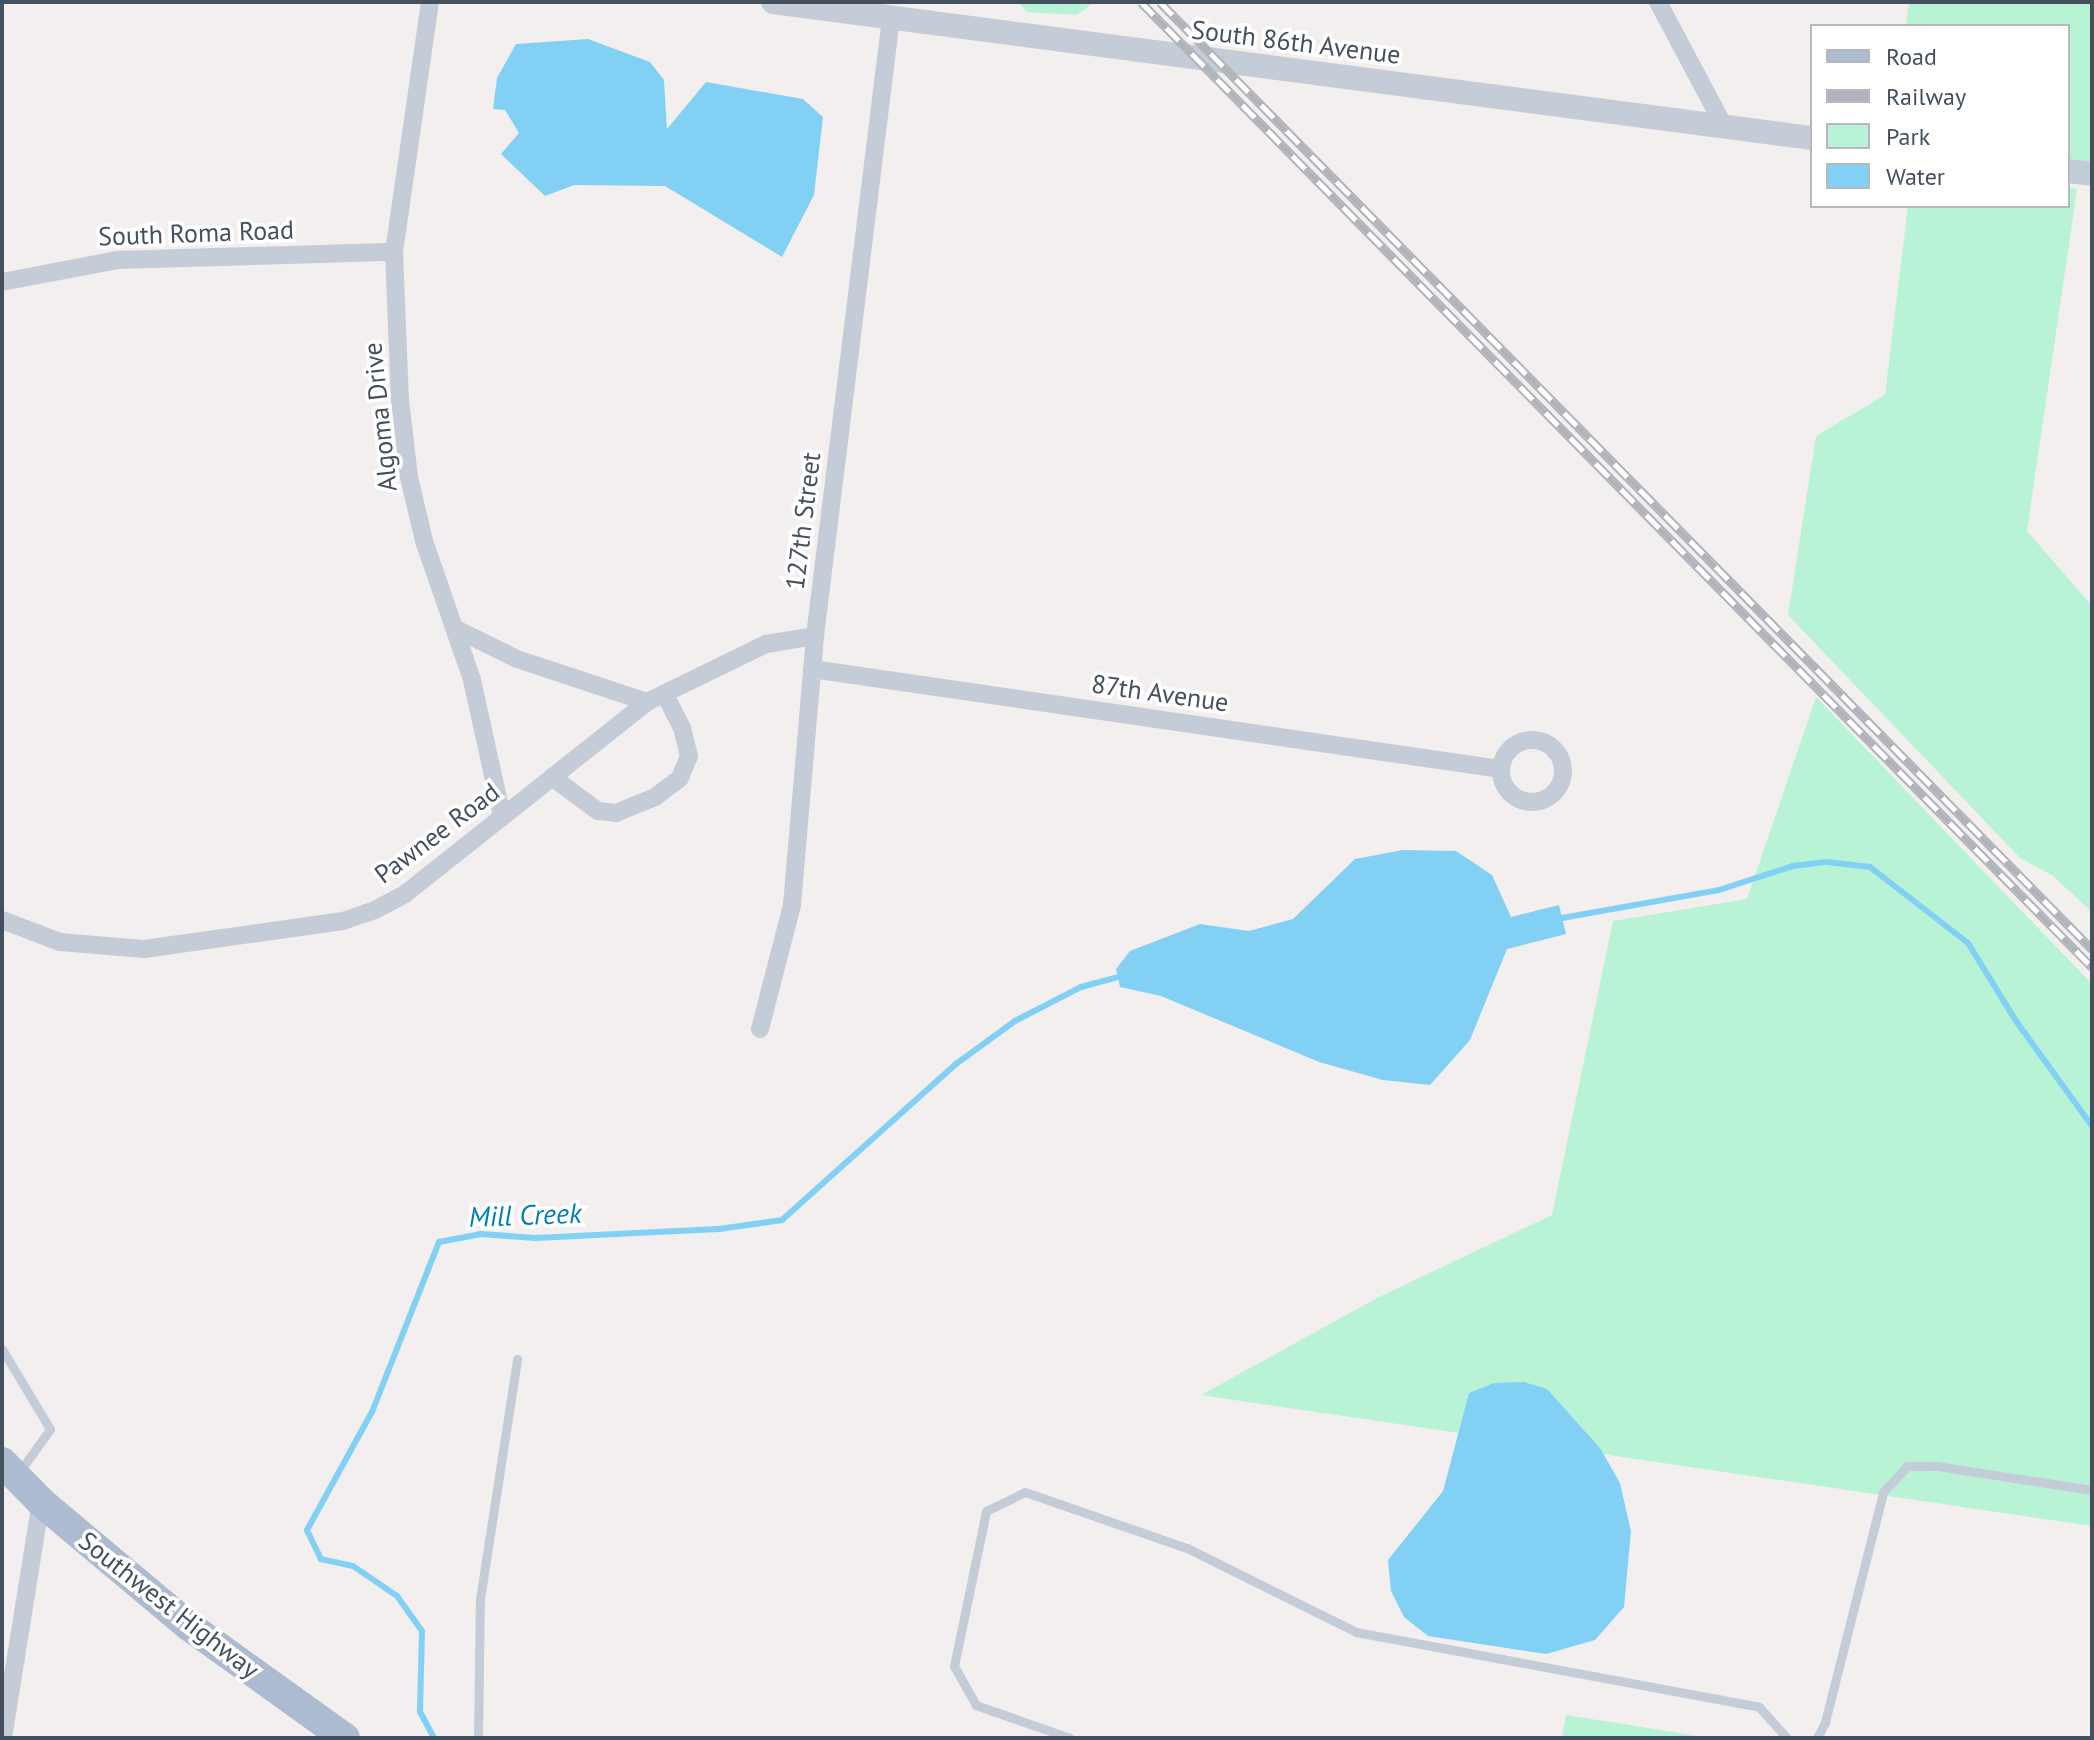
<!DOCTYPE html>
<style>
body{margin:0}
#map{position:relative;width:2094px;height:1740px;overflow:hidden;background:#f2efee;font-family:"PT Sans",sans-serif}
div>[style]{position:absolute}
.green>*{inset:0;background:#b9f3d5}
.water>*{inset:0;background:#82d1f4}
.stream>*{height:6px;margin:-3px;padding:0 3px;transform-origin:3px;border-radius:3px;background:#82d1f4}
.service>*{height:9px;margin:-4.5px;padding:0 4.5px;transform-origin:4.5px;border-radius:4.5px;background:#c4ccd8}
.minor>*{height:18px;margin:-9px;padding:0 9px;transform-origin:9px;border-radius:9px;background:#c4ccd8}
.minor>.ring{margin:-9px;padding:0;box-sizing:content-box;background:none;border:18px solid #c4ccd8;border-radius:50%}
.tertiary>*{height:24px;margin:-12px;padding:0 12px;transform-origin:12px;border-radius:12px;background:#c4ccd8}
.primary>*{height:30px;margin:-15px;padding:0 15px;transform-origin:15px;border-radius:15px;background:#acbbd0}
.rail>*{height:9px;margin-top:-4.5px;transform-origin:0;background:repeating-linear-gradient(90deg,#fff 0 18px,#b0b3ba 0 36px);box-sizing:border-box;border-block:2px solid #b0b3ba}
span{translate:-50% -50%;white-space:nowrap;text-align:center;line-height:1.15;-webkit-text-stroke:7px #fff;paint-order:stroke}
.street-label{font-size:26px;color:#45505e}
.water-label{font-size:28px;color:#007eb6;font-style:italic}
.frame{position:absolute;inset:0;border:4px solid #45505e;pointer-events:none}
.legend{position:absolute;left:1810px;top:24px;width:260px;height:184px;box-sizing:border-box;background:#fff;border:2px solid #b5b9bf;margin:0;padding:10px 14px;list-style:none;font-size:24px;color:#45505e}
.legend li{display:flex;align-items:center;gap:16px;height:40px}
.legend b{width:40px;border:2px solid #b5b9bf}
</style>
<div id="map">
<div class="green">
<div style="clip-path:polygon(1018px 2px,1094px 2px,1077px 15px,1027px 12px)"></div>
<div style="clip-path:polygon(1909px 2px,2092px 2px,2092px 163px,2068px 160px,2068px 26px,1906px 26px)"></div>
<div style="clip-path:polygon(2068px 188px,2077px 189px,2027px 531px,2092px 606px,2092px 912px,2052px 875px,2020px 858px,1788px 615px,1816px 436px,1885px 395px,1908px 206px,2068px 206px)"></div>
<div style="clip-path:polygon(1816px 697px,2092px 984px,2092px 1526px,1201px 1395px,1379px 1297px,1552px 1215px,1613px 921px,1747px 899px)"></div>
<div style="clip-path:polygon(1566px 1715px,1711px 1738px,1562px 1738px)"></div>
</div>
<div class="water">
<div style="clip-path:polygon(588px 39px,650px 62px,664px 80px,667px 129px,706px 82px,803px 99px,823px 117px,814px 195px,782px 257px,665px 186px,574px 185px,545px 196px,501px 154px,519px 133px,505px 110px,493px 109px,497px 78px,516px 44px)"></div>
<div style="clip-path:polygon(1403px 850px,1456px 851px,1492px 875px,1511px 917px,1559px 905px,1566px 934px,1507px 949px,1470px 1040px,1430px 1085px,1383px 1080px,1319px 1062px,1161px 996px,1120px 987px,1116px 969px,1130px 951px,1200px 924px,1249px 931px,1293px 919px,1355px 859px)"></div>
<div style="clip-path:polygon(1524px 1382px,1547px 1389px,1600px 1448px,1620px 1483px,1631px 1531px,1624px 1607px,1595px 1640px,1546px 1654px,1428px 1636px,1404px 1617px,1391px 1591px,1388px 1560px,1443px 1491px,1469px 1393px,1494px 1383px)"></div>
</div>
<div class="stream">
<div style="left:1562px;top:918px;width:159px;rotate:-10.1deg"></div>
<div style="left:1719px;top:890px;width:78px;rotate:-18deg"></div>
<div style="left:1793px;top:866px;width:34px;rotate:-7deg"></div>
<div style="left:1827px;top:862px;width:43px;rotate:6.6deg"></div>
<div style="left:1870px;top:867px;width:124px;rotate:37.8deg"></div>
<div style="left:1968px;top:943px;width:92px;rotate:58.4deg"></div>
<div style="left:2016px;top:1021px;width:130px;rotate:54.1deg"></div>
<div style="left:434px;top:1738px;width:30px;rotate:-118deg"></div>
<div style="left:420px;top:1712px;width:81px;rotate:-88.6deg"></div>
<div style="left:422px;top:1631px;width:43px;rotate:-125.5deg"></div>
<div style="left:397px;top:1596px;width:53px;rotate:-145.7deg"></div>
<div style="left:353px;top:1566px;width:33px;rotate:-168deg"></div>
<div style="left:321px;top:1559px;width:32px;rotate:-116deg"></div>
<div style="left:307px;top:1530px;width:135px;rotate:-61.2deg"></div>
<div style="left:372px;top:1412px;width:183px;rotate:-68.5deg"></div>
<div style="left:439px;top:1242px;width:43px;rotate:-10.8deg"></div>
<div style="left:481px;top:1234px;width:54px;rotate:4.2deg"></div>
<div style="left:535px;top:1238px;width:184px;rotate:-2.8deg"></div>
<div style="left:719px;top:1229px;width:64px;rotate:-8.1deg"></div>
<div style="left:782px;top:1220px;width:234px;rotate:-41.9deg"></div>
<div style="left:956px;top:1064px;width:73px;rotate:-36.1deg"></div>
<div style="left:1015px;top:1021px;width:74px;rotate:-27.3deg"></div>
<div style="left:1081px;top:987px;width:38px;rotate:-15deg"></div>
</div>
<div class="service">
<div style="left:2px;top:1349px;width:93px;rotate:59deg"></div>
<div style="left:50px;top:1429px;width:55px;rotate:125.4deg"></div>
<div style="left:478px;top:1738px;width:139px;rotate:-89.2deg"></div>
<div style="left:480px;top:1599px;width:243px;rotate:-81.2deg"></div>
<div style="left:1070px;top:1738px;width:100px;rotate:-160.7deg"></div>
<div style="left:976px;top:1705px;width:45px;rotate:-119.4deg"></div>
<div style="left:954px;top:1666px;width:158px;rotate:-78.3deg"></div>
<div style="left:986px;top:1511px;width:43px;rotate:-26deg"></div>
<div style="left:1025px;top:1492px;width:171px;rotate:19.1deg"></div>
<div style="left:1187px;top:1548px;width:189px;rotate:26.4deg"></div>
<div style="left:1356px;top:1632px;width:410px;rotate:10.5deg"></div>
<div style="left:1759px;top:1707px;width:42px;rotate:47.9deg"></div>
<div style="left:1817px;top:1738px;width:18px;rotate:-63deg"></div>
<div style="left:1825px;top:1722px;width:237px;rotate:-75.8deg"></div>
<div style="left:1883px;top:1492px;width:35px;rotate:-47deg"></div>
<div style="left:1907px;top:1466px;width:30px"></div>
<div style="left:1937px;top:1466px;width:157px;rotate:8.8deg"></div>
</div>
<div class="minor">
<div style="left:430px;top:2px;width:253px;rotate:98.2deg"></div>
<div style="left:394px;top:252px;width:148px;rotate:87.7deg"></div>
<div style="left:400px;top:400px;width:78px;rotate:83.3deg"></div>
<div style="left:409px;top:477px;width:66px;rotate:76.8deg"></div>
<div style="left:424px;top:541px;width:147px;rotate:70.9deg"></div>
<div style="left:472px;top:680px;width:140px;rotate:77.6deg"></div>
<div style="left:1658px;top:2px;width:140px;rotate:62deg"></div>
<div style="left:2px;top:282px;width:117px;rotate:-10.8deg"></div>
<div style="left:117px;top:260px;width:277px;rotate:-1.7deg"></div>
<div style="left:456px;top:629px;width:68px;rotate:26.2deg"></div>
<div style="left:517px;top:659px;width:137px;rotate:18.3deg"></div>
<div style="left:812px;top:669px;width:695px;rotate:8.27deg"></div>
<div class="ring" style="left:1501px;top:740px;width:44px;height:44px"></div>
<div style="left:552px;top:777px;width:57px;rotate:36.5deg"></div>
<div style="left:598px;top:811px;width:18px;rotate:6deg"></div>
<div style="left:616px;top:813px;width:42px;rotate:-22.3deg"></div>
<div style="left:655px;top:797px;width:31px;rotate:-37deg"></div>
<div style="left:680px;top:778px;width:24px;rotate:-68deg"></div>
<div style="left:689px;top:756px;width:29px;rotate:-104deg"></div>
<div style="left:682px;top:728px;width:36px;rotate:-117deg"></div>
<div style="left:2px;top:920px;width:62px;rotate:20.8deg"></div>
<div style="left:60px;top:942px;width:84px;rotate:4.8deg"></div>
<div style="left:144px;top:949px;width:201px;rotate:-8deg"></div>
<div style="left:343px;top:921px;width:34px;rotate:-19deg"></div>
<div style="left:375px;top:910px;width:34px;rotate:-28deg"></div>
<div style="left:405px;top:894px;width:309px;rotate:-38.4deg"></div>
<div style="left:647px;top:702px;width:132px;rotate:-26deg"></div>
<div style="left:766px;top:644px;width:50px;rotate:-9.3deg"></div>
<div style="left:760px;top:1029px;width:128px;rotate:-75.5deg"></div>
<div style="left:792px;top:905px;width:270px;rotate:-85.1deg"></div>
<div style="left:815px;top:636px;width:623px;rotate:-82.99deg"></div>
<div style="left:3px;top:1738px;width:239px;rotate:-80.9deg"></div>
</div>
<div class="tertiary">
<div style="left:773px;top:2px;width:1048px;rotate:7.46deg"></div>
<div style="left:2068px;top:171px;width:24px;rotate:7deg"></div>
</div>
<div class="primary">
<div style="left:2px;top:1462px;width:56px;rotate:45.7deg"></div>
<div style="left:41px;top:1502px;width:193px;rotate:40deg"></div>
<div style="left:189px;top:1626px;width:192px;rotate:35.7deg"></div>
</div>
<div class="rail">
<div style="left:1141px;top:2px;width:1355px;rotate:45.42deg"></div>
<div style="left:1160px;top:2px;width:1329px;rotate:45.46deg"></div>
</div>
<div class="street-label">
<span style="left:1296px;top:42px;rotate:7deg">South 86th Avenue</span>
<span style="left:196px;top:233px;rotate:-2deg">South Roma Road</span>
<span style="left:380px;top:417px;rotate:-96deg">Algoma Drive</span>
<span style="left:803px;top:521px;rotate:-83deg">127th Street</span>
<span style="left:1160px;top:693px;rotate:8deg">87th Avenue</span>
<span style="left:437px;top:833px;rotate:-37deg">Pawnee Road</span>
<span style="left:169px;top:1605px;rotate:38deg">Southwest Highway</span>
</div>
<div class="water-label">
<span style="left:525px;top:1215px;rotate:-2deg">Mill Creek</span>
</div>
<div class="frame"></div>
<ul class="legend">
<li><b style="height:10px;background:#acbbd0"></b>Road</li>
<li><b style="height:10px;background:#b0b3ba"></b>Railway</li>
<li><b style="height:22px;background:#b9f3d5"></b>Park</li>
<li><b style="height:22px;background:#82d1f4"></b>Water</li>
</ul>
</div>
